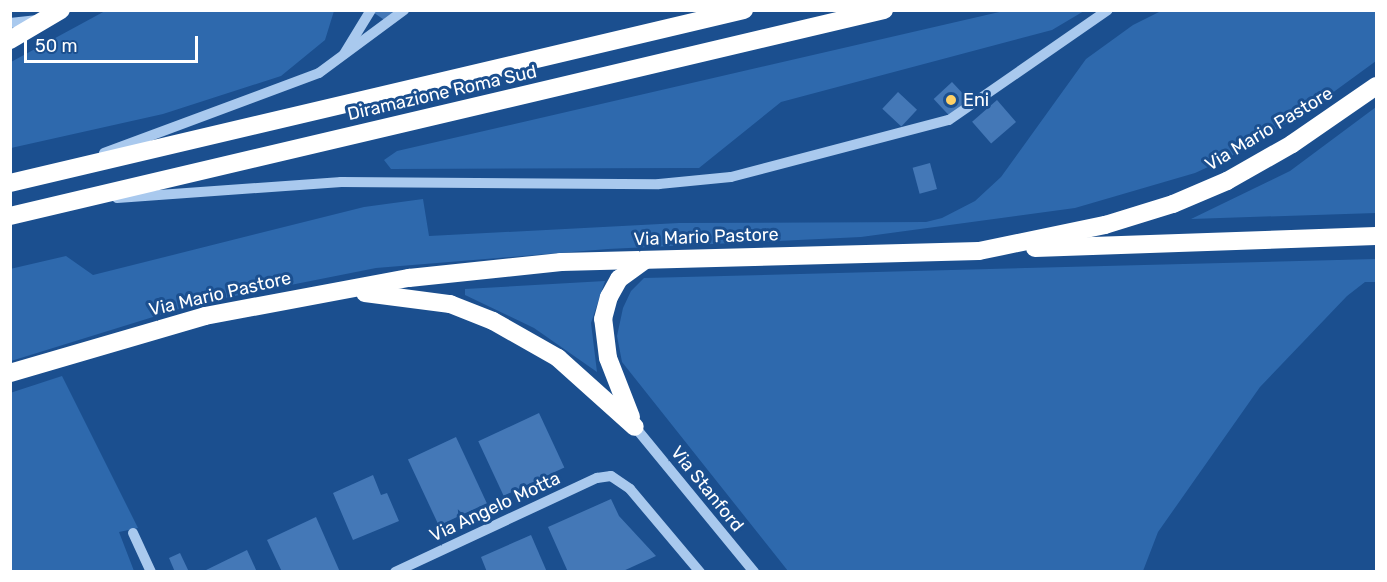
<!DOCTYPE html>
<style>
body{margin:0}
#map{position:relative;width:1387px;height:582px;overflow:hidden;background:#1b4f8f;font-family:Rubik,sans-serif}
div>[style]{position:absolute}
.green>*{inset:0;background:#2e69ad}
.building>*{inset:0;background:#4478b7;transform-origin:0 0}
.minor>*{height:10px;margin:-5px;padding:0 5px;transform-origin:5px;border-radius:5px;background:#a9c9ee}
.highway>*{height:18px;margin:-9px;padding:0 9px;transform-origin:9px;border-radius:9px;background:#fff}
.dots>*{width:16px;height:16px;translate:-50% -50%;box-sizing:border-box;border:3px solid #1b4f8f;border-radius:50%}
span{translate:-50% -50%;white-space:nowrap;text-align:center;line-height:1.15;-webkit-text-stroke:6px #1b4f8f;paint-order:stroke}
.street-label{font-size:18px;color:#fff}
.poi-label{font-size:18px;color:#fff}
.left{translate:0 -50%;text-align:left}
.frame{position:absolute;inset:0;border:12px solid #fff;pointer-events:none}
.scale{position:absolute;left:24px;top:36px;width:174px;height:27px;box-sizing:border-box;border:3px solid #fff;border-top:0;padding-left:8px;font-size:18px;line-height:21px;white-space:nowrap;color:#fff;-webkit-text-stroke:4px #1b4f8f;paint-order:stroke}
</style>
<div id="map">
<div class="green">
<div style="clip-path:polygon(1008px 10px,1084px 11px,1052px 30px,781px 102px,699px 168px,391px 169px,384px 160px,397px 151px)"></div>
<div style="clip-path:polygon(1163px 10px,1376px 11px,1376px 61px,1313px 107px,1230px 157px,1195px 173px,1075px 208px,861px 237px,608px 249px,376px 268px,195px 304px,11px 361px,10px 269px,66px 256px,93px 275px,364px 207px,423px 199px,429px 236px,679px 223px,926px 222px,942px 218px,975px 201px,1001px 177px,1086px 59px,1133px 25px)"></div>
<div style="clip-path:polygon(105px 11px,105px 10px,334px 11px,325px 40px,281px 76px,163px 114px,11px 148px,11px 62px)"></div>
<div style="clip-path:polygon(1376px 107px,1376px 213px,1191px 219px,1290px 171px)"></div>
<div style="clip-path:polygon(1376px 259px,1376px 282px,1365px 282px,1347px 296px,1260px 387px,1158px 532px,1143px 571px,788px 571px,622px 362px,617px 336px,623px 308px,631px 291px,644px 278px)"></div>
<div style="clip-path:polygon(605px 281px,591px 323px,597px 372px,534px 328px,465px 295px,465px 289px)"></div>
<div style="clip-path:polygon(62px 376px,138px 528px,119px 532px,134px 571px,11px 571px,10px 393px)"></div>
</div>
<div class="building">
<div style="clip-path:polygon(370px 10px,399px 10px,390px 24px)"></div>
<div style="left:952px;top:82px;width:25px;height:25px;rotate:47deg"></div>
<div style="left:898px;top:92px;width:26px;height:23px;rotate:43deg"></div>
<div style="left:997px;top:100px;width:29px;height:33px;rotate:49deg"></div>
<div style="left:930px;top:163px;width:27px;height:18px;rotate:75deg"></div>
<div style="left:539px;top:413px;width:60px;height:67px;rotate:65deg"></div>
<div style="left:456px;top:437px;width:73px;height:53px;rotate:65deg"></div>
<div style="clip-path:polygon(373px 475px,381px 495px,387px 493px,399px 521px,353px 540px,333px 493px)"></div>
<div style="clip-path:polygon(611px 499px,619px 516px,656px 556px,621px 572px,568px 572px,548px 527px)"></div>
<div style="clip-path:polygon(316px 517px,340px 572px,282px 572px,267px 540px)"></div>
<div style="clip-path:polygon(531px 535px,547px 572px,487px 572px,481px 557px)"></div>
<div style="clip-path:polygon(247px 550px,257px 572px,202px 572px)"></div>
<div style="clip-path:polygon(180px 553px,189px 572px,175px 572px,169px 558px)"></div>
</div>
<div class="minor">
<div style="left:10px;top:23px;width:28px;rotate:-6deg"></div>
<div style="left:344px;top:54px;width:52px;rotate:-58.5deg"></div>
<div style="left:104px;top:153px;width:229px;rotate:-20.4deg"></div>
<div style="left:319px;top:73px;width:106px;rotate:-36.5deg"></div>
<div style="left:117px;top:198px;width:225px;rotate:-4.1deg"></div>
<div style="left:341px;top:182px;width:318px;rotate:0.4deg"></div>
<div style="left:659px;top:184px;width:72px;rotate:-5.6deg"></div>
<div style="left:731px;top:177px;width:225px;rotate:-14.7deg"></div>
<div style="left:949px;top:120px;width:193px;rotate:-34.7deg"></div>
<div style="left:635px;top:427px;width:188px;rotate:50.6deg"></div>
<div style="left:133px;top:533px;width:43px;rotate:65.2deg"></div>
<div style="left:395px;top:572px;width:223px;rotate:-25deg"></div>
<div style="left:597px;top:478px;width:14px;rotate:-8deg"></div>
<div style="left:611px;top:476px;width:23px;rotate:34deg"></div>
<div style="left:630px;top:489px;width:109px;rotate:49.9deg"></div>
</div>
<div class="highway">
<div style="left:10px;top:40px;width:59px;rotate:-30.5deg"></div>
<div style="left:10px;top:183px;width:754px;rotate:-13.26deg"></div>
<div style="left:10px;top:216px;width:898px;rotate:-13.26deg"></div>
<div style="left:1035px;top:248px;width:341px;rotate:-2deg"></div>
<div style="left:365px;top:293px;width:86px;rotate:7.4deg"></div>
<div style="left:450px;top:304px;width:46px;rotate:21.6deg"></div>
<div style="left:493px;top:321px;width:75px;rotate:29.6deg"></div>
<div style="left:558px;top:358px;width:103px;rotate:41.9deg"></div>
<div style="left:10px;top:373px;width:203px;rotate:-16.3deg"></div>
<div style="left:205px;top:316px;width:208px;rotate:-10.6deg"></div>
<div style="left:409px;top:278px;width:153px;rotate:-6deg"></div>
<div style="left:561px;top:262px;width:418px;rotate:-1.5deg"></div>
<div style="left:979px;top:251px;width:129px;rotate:-11.7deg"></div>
<div style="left:1105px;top:225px;width:71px;rotate:-17.2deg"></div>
<div style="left:1173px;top:204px;width:59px;rotate:-23.1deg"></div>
<div style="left:1227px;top:181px;width:75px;rotate:-29.6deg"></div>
<div style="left:1292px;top:144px;width:102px;rotate:-34.6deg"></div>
<div style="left:631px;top:417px;width:63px;rotate:-111.3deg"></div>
<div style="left:608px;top:358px;width:39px;rotate:-97deg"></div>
<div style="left:603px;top:319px;width:23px;rotate:-75deg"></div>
<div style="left:609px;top:297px;width:21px;rotate:-61deg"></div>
<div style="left:619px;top:279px;width:32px;rotate:-36deg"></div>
</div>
<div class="dots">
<div style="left:951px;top:100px;background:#ffd166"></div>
</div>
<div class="street-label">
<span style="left:442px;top:93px;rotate:-13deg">Diramazione Roma Sud</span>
<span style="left:1269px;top:129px;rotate:-31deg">Via Mario Pastore</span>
<span style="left:706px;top:237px;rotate:-2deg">Via Mario Pastore</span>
<span style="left:220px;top:294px;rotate:-13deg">Via Mario Pastore</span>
<span style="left:707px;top:489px;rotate:51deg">Via Stanford</span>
<span style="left:495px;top:507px;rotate:-25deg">Via Angelo Motta</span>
</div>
<div class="poi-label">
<span class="left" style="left:963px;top:100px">Eni</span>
</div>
<div class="frame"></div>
<div class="scale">50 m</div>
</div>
